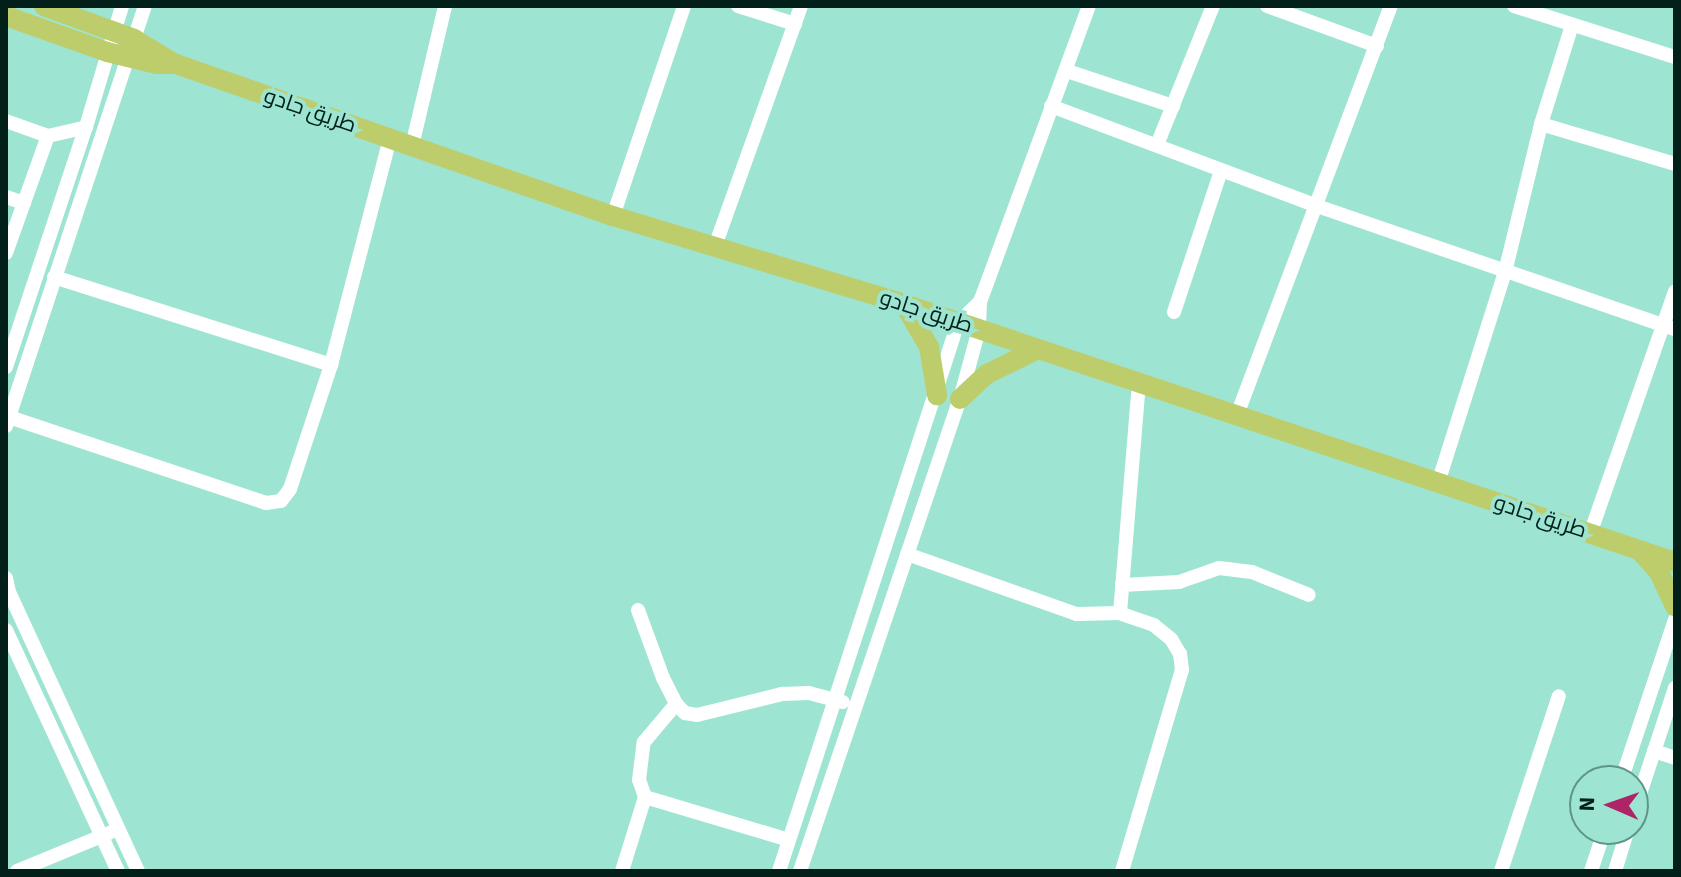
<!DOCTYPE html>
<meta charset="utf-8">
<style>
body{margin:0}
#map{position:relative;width:1681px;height:877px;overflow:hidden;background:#9de4d2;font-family:"Source Sans 3",Cairo,sans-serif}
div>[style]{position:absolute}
.minor>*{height:14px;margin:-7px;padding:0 7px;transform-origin:7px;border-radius:7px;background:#fff}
.highway>*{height:20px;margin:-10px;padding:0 10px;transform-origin:10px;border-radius:10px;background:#becd6c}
span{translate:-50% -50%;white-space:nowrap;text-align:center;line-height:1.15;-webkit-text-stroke:8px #9de4d2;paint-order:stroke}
.street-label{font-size:22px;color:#021f19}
.frame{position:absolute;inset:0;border:8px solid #021f19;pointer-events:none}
.north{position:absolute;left:1569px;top:765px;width:80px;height:80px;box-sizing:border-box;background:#9de4d2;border:2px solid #5f9588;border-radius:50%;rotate:272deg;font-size:22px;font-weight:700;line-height:32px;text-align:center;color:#021f19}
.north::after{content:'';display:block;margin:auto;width:28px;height:36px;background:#ae2567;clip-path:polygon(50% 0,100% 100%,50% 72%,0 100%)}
</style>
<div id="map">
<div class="minor">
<div style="left:738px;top:6px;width:60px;rotate:17.5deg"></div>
<div style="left:1267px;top:6px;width:117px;rotate:20deg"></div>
<div style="left:1514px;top:6px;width:169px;rotate:17.6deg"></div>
<div style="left:1067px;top:71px;width:112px;rotate:18.3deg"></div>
<div style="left:1051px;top:106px;width:284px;rotate:20.6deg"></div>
<div style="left:1317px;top:206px;width:379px;rotate:19deg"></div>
<div style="left:6px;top:121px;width:45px;rotate:19.7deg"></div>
<div style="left:48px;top:136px;width:39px;rotate:-13deg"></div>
<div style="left:1541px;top:124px;width:140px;rotate:16.6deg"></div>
<div style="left:1157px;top:145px;width:150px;rotate:-68.1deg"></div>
<div style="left:412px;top:146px;width:144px;rotate:-76.7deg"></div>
<div style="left:6px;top:197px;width:19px;rotate:18deg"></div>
<div style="left:613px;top:216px;width:222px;rotate:-71.3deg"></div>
<div style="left:714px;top:249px;width:258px;rotate:-70.3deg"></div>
<div style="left:6px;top:253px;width:124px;rotate:-70.3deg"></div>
<div style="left:54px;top:277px;width:291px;rotate:17.6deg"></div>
<div style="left:1174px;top:312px;width:149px;rotate:-71.6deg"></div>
<div style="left:6px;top:367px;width:253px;rotate:-71.6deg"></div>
<div style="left:86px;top:127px;width:126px;rotate:-73.4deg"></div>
<div style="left:1237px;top:415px;width:437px;rotate:-69.4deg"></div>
<div style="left:9px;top:417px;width:271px;rotate:18.5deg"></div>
<div style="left:266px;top:503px;width:15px;rotate:-8deg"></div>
<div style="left:281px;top:501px;width:15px;rotate:-53deg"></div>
<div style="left:290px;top:489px;width:131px;rotate:-71.7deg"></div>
<div style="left:331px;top:365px;width:235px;rotate:-75.4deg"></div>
<div style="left:6px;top:426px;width:442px;rotate:-71.7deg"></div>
<div style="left:1438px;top:483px;width:225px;rotate:-72.4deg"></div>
<div style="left:1506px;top:268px;width:148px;rotate:-76.3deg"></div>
<div style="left:1541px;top:124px;width:104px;rotate:-72.6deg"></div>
<div style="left:1590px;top:534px;width:257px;rotate:-70.7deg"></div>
<div style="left:907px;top:554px;width:179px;rotate:19.5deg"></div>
<div style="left:1076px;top:614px;width:44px;rotate:-1.3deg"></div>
<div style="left:6px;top:578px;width:14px;rotate:78deg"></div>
<div style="left:9px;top:592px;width:307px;rotate:65.2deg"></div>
<div style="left:1122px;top:585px;width:57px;rotate:-3deg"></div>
<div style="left:1179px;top:582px;width:42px;rotate:-19.3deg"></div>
<div style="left:1219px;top:568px;width:33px;rotate:7deg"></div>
<div style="left:1252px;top:572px;width:61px;rotate:22deg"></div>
<div style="left:638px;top:610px;width:72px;rotate:69.8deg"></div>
<div style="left:663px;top:678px;width:29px;rotate:63deg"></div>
<div style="left:676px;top:704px;width:13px;rotate:45deg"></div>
<div style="left:685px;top:713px;width:12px;rotate:9deg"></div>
<div style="left:697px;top:715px;width:88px;rotate:-13.9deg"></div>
<div style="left:782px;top:694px;width:27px;rotate:-2deg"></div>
<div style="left:809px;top:693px;width:35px;rotate:15deg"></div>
<div style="left:6px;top:630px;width:266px;rotate:65.1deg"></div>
<div style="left:1654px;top:751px;width:22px;rotate:18deg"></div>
<div style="left:1621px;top:781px;width:170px;rotate:-71.5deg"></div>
<div style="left:645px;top:797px;width:150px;rotate:16.6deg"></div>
<div style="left:1633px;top:815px;width:134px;rotate:-71.7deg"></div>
<div style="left:17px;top:871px;width:100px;rotate:-22.4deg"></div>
<div style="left:622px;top:871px;width:77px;rotate:-72.7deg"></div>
<div style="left:645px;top:797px;width:18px;rotate:-109deg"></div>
<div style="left:639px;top:780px;width:38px;rotate:-83deg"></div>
<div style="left:644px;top:742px;width:50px;rotate:-49.9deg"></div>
<div style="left:779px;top:871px;width:576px;rotate:-71.91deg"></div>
<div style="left:958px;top:323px;width:30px;rotate:-44deg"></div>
<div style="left:800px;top:871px;width:498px;rotate:-71.3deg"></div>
<div style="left:960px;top:399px;width:73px;rotate:-74.8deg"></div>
<div style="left:979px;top:329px;width:27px;rotate:-88deg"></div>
<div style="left:980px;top:302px;width:315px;rotate:-69.8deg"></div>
<div style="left:1122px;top:871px;width:210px;rotate:-73.4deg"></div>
<div style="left:1182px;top:670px;width:16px;rotate:-97deg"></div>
<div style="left:1180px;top:654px;width:17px;rotate:-121deg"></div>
<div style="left:1171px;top:639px;width:22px;rotate:-141deg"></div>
<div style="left:1154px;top:625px;width:36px;rotate:-161deg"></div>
<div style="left:1120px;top:613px;width:231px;rotate:-85.3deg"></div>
<div style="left:1501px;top:871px;width:184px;rotate:-71.7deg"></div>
<div style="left:1591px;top:871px;width:44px;rotate:-71.6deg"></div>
<div style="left:1615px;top:871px;width:44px;rotate:-72.8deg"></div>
</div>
<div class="highway">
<div style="left:44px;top:6px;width:96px;rotate:20.1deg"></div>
<div style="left:134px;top:39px;width:44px;rotate:31.2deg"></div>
<div style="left:6px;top:16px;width:107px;rotate:19.6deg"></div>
<div style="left:107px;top:52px;width:51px;rotate:13.5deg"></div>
<div style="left:157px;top:64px;width:19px"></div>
<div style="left:176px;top:64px;width:463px;rotate:19.2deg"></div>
<div style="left:613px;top:216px;width:304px;rotate:16.8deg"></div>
<div style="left:904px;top:304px;width:813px;rotate:18.5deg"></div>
<div style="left:904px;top:304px;width:50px;rotate:59.8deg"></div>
<div style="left:929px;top:347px;width:49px;rotate:80.5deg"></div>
<div style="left:960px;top:399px;width:37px;rotate:-43deg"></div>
<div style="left:987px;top:374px;width:55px;rotate:-26.1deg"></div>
<div style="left:1641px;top:552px;width:27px;rotate:48deg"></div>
<div style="left:1659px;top:572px;width:38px;rotate:65deg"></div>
</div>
<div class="street-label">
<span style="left:310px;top:111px;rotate:19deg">طريق جادو</span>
<span style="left:926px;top:312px;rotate:18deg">طريق جادو</span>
<span style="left:1540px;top:517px;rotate:18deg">طريق جادو</span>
</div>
<div class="frame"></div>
<div class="north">N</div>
</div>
